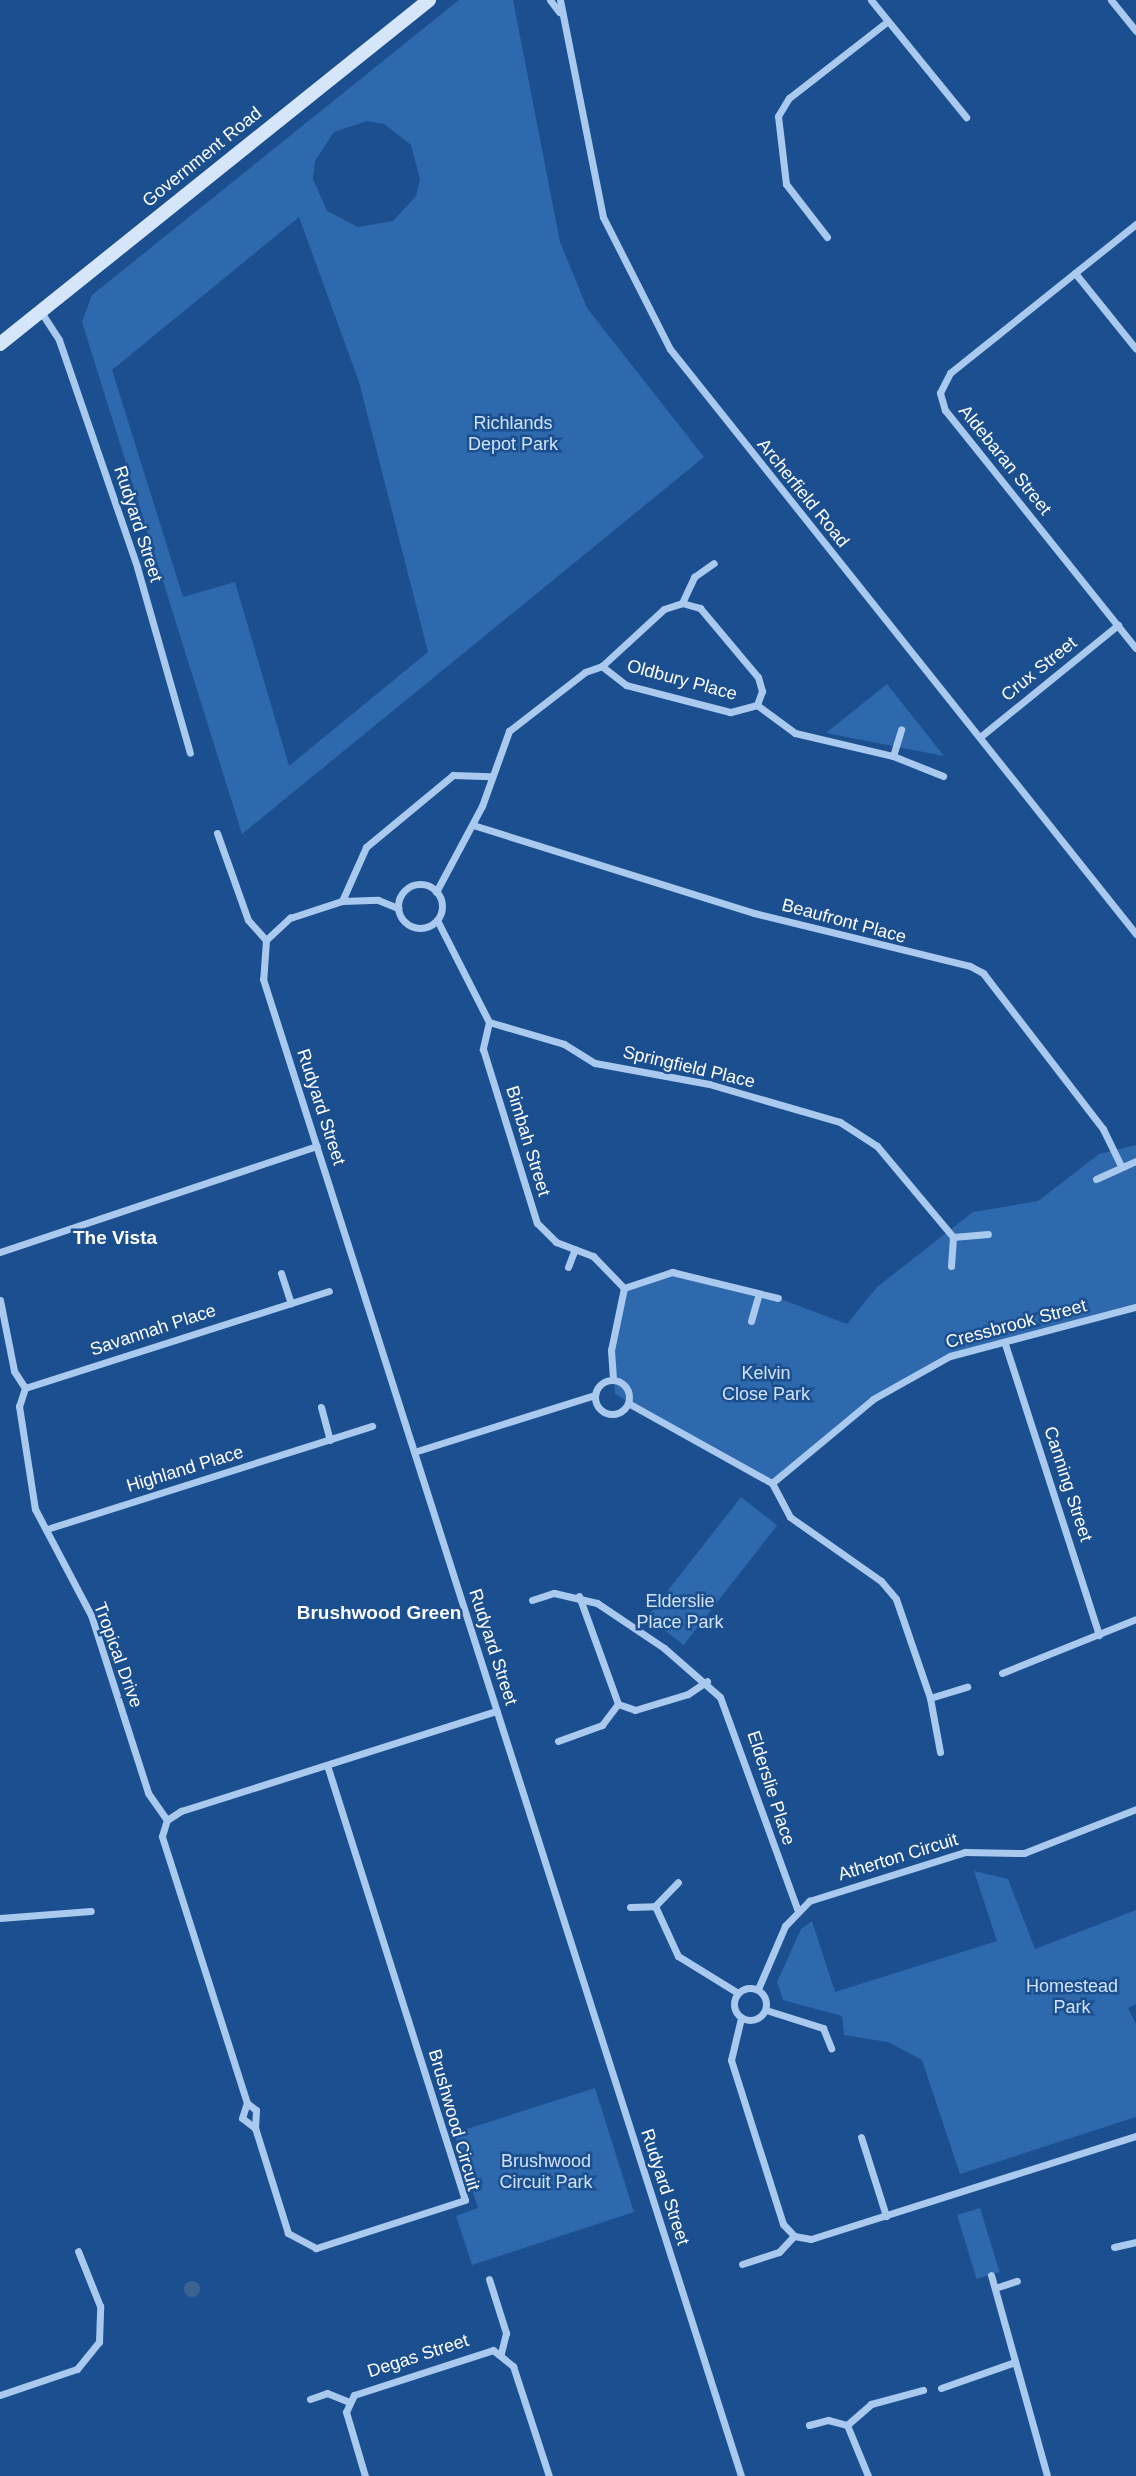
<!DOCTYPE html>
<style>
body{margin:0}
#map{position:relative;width:1136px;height:2476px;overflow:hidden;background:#1b4f8f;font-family:Arial,sans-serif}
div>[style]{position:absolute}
.green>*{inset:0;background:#2e69ad;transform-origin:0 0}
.water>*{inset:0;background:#3c6290}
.round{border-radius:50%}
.street>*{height:7px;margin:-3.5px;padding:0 3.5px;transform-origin:3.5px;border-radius:3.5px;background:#a9c9ee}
.street>.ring{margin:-3.5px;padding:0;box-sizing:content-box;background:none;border:7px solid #a9c9ee;border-radius:50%}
.secondary>*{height:14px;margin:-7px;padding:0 7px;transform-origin:7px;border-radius:7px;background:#d6e6fa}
span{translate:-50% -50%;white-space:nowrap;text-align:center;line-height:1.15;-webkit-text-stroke:5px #1b4f8f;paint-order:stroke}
.street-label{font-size:18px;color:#fff}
.park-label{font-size:18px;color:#cfe3fa}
.neighbourhood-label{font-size:19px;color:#fff;font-weight:700}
</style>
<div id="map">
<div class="green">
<div style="clip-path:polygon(evenodd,459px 0,513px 0,560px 242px,587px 308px,704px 457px,242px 834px,82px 322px,92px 295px,459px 0,367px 121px,384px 124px,411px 145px,420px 179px,416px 196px,393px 221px,358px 227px,327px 211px,313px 179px,315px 161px,334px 132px,367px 121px,459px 0,299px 217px,359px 382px,428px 652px,289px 766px,235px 582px,183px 597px,112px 370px,299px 217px)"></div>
<div style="clip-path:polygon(887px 684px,944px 756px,826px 733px)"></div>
<div style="clip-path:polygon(1136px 1145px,1136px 1307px,950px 1356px,873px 1399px,772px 1483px,615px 1394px,611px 1350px,624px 1288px,672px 1272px,778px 1298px,847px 1324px,877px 1287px,973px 1212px,1038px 1201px,1099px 1154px)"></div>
<div style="left:741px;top:1497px;width:46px;height:152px;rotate:38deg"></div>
<div style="clip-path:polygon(974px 1871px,1008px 1879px,1035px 1949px,1136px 1910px,1136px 2004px,1128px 2008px,1136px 2024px,1136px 2117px,960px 2174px,922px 2060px,888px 2042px,844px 2035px,842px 2016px,783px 2000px,777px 1982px,801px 1929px,812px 1921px,835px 1992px,997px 1941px)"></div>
<div style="clip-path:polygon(595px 2088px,634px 2212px,472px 2265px,456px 2216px,478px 2208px,454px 2133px)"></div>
<div style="left:980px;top:2208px;width:67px;height:24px;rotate:73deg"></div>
</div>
<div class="water">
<div class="round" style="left:184px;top:2281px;width:16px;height:16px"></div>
</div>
<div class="street">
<div style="left:550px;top:0;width:15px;rotate:53deg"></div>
<div style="left:560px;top:0;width:221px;rotate:78.8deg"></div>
<div style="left:603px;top:217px;width:148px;rotate:63.1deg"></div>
<div style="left:670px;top:349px;width:748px;rotate:51.46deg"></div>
<div style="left:871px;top:0;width:151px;rotate:50.9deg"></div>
<div style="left:1111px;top:0;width:40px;rotate:51deg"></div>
<div style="left:1136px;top:224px;width:238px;rotate:141.3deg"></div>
<div style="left:950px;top:373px;width:22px;rotate:117deg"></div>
<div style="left:940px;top:393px;width:18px;rotate:74deg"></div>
<div style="left:945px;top:410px;width:305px;rotate:51.3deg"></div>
<div style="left:827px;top:237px;width:67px;rotate:-127.7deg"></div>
<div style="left:786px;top:184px;width:68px;rotate:-96.7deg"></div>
<div style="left:778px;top:116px;width:21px;rotate:-59deg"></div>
<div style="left:789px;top:98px;width:125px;rotate:-37.9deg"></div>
<div style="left:1075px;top:273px;width:97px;rotate:51.2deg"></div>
<div style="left:41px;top:312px;width:33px;rotate:57deg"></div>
<div style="left:59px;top:340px;width:240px;rotate:71deg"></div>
<div style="left:137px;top:567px;width:193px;rotate:74.1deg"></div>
<div style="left:682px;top:603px;width:29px;rotate:-65deg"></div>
<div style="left:694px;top:577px;width:24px;rotate:-35deg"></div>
<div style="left:757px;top:705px;width:47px;rotate:36.4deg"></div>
<div style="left:795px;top:733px;width:101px;rotate:13.2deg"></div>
<div style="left:893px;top:756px;width:54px;rotate:21.8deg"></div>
<div style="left:980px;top:737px;width:178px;rotate:-39.1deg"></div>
<div style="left:893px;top:756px;width:28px;rotate:-73deg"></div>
<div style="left:473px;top:825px;width:294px;rotate:17.4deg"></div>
<div style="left:754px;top:913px;width:222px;rotate:13.8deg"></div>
<div style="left:970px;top:966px;width:15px;rotate:28deg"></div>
<div style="left:983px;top:973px;width:197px;rotate:52.4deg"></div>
<div style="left:1103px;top:1129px;width:39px;rotate:64deg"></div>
<div style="left:217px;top:833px;width:92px;rotate:70.4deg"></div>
<div style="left:248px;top:920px;width:27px;rotate:48deg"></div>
<div style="left:266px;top:940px;width:39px;rotate:94deg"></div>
<div style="left:263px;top:979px;width:1571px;rotate:72.29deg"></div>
<div class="ring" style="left:398px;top:884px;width:37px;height:37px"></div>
<div style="left:436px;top:892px;width:98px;rotate:-61.9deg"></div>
<div style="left:482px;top:806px;width:80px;rotate:-70.2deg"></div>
<div style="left:509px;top:731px;width:96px;rotate:-37.8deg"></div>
<div style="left:585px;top:672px;width:18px;rotate:-19deg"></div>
<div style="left:602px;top:666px;width:84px;rotate:-42.6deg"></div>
<div style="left:664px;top:609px;width:19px;rotate:-18deg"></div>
<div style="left:682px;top:603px;width:19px;rotate:16deg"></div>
<div style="left:700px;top:608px;width:90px;rotate:50deg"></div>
<div style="left:758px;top:677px;width:15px;rotate:74deg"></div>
<div style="left:762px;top:691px;width:15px;rotate:110deg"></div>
<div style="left:757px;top:705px;width:28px;rotate:165deg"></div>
<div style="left:730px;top:712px;width:107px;rotate:-165.4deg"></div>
<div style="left:626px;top:685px;width:31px;rotate:-142deg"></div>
<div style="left:342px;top:901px;width:59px;rotate:-66deg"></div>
<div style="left:366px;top:847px;width:113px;rotate:-39.6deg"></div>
<div style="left:453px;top:775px;width:37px;rotate:2deg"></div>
<div style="left:437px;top:920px;width:114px;rotate:63deg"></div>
<div style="left:489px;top:1022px;width:78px;rotate:16.3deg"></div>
<div style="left:564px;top:1044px;width:36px;rotate:32deg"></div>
<div style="left:595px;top:1063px;width:116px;rotate:10.4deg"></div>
<div style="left:709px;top:1084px;width:136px;rotate:16.2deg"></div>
<div style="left:840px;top:1122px;width:44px;rotate:33deg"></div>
<div style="left:877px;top:1146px;width:119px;rotate:50.1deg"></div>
<div style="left:266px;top:940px;width:33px;rotate:-43deg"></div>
<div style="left:290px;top:918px;width:55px;rotate:-18.1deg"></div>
<div style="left:342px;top:901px;width:36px;rotate:-2deg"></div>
<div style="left:378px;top:900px;width:22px;rotate:22deg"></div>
<div style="left:489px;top:1022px;width:28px;rotate:103deg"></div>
<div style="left:483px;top:1049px;width:182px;rotate:72.8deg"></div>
<div style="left:537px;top:1223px;width:27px;rotate:45deg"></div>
<div style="left:556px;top:1242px;width:40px;rotate:21deg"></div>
<div style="left:593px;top:1256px;width:45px;rotate:45.9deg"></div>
<div style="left:624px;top:1288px;width:63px;rotate:101.8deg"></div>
<div style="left:611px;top:1350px;width:30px;rotate:86deg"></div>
<div style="left:1096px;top:1179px;width:44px;rotate:-24.2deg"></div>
<div style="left:0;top:1252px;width:334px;rotate:-18.5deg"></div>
<div style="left:951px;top:1266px;width:29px;rotate:-86deg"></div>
<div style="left:953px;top:1237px;width:35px;rotate:-5deg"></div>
<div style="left:568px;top:1267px;width:19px;rotate:-69deg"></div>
<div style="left:281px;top:1273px;width:32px;rotate:72deg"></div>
<div style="left:624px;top:1288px;width:51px;rotate:-18.4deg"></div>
<div style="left:672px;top:1272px;width:109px;rotate:13.8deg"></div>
<div style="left:0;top:1300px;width:72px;rotate:78.8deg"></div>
<div style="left:14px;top:1371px;width:20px;rotate:57deg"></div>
<div style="left:25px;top:1388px;width:19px;rotate:108deg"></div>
<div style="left:19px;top:1406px;width:104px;rotate:81.2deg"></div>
<div style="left:35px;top:1509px;width:120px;rotate:62.2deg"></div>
<div style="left:91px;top:1615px;width:187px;rotate:72.2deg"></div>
<div style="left:148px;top:1793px;width:33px;rotate:55deg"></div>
<div style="left:751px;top:1321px;width:25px;rotate:-74deg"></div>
<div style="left:1005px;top:1344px;width:306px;rotate:72.1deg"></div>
<div class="ring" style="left:595px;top:1380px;width:27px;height:27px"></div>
<div style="left:25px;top:1388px;width:319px;rotate:-17.7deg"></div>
<div style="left:628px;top:1403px;width:165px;rotate:29.1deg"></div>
<div style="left:321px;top:1407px;width:34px;rotate:75deg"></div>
<div style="left:414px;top:1452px;width:190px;rotate:-17.5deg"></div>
<div style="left:772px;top:1483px;width:131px;rotate:-39.7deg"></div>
<div style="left:873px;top:1399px;width:88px;rotate:-29.2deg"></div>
<div style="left:950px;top:1356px;width:192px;rotate:-14.8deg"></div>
<div style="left:772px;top:1483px;width:38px;rotate:62deg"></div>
<div style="left:790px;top:1517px;width:111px;rotate:35.1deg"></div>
<div style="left:881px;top:1581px;width:23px;rotate:50deg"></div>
<div style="left:896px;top:1599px;width:105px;rotate:71deg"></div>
<div style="left:930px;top:1698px;width:55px;rotate:79.5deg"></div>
<div style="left:50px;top:1528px;width:338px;rotate:-17.6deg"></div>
<div style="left:579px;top:1596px;width:115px;rotate:70.1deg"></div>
<div style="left:618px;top:1704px;width:18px;rotate:19deg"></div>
<div style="left:635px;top:1710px;width:55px;rotate:-16.8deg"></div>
<div style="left:688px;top:1694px;width:23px;rotate:-34deg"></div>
<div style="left:532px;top:1600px;width:23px;rotate:-18deg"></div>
<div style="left:554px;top:1593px;width:44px;rotate:13.1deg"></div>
<div style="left:597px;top:1603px;width:81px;rotate:33.9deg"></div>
<div style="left:664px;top:1648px;width:74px;rotate:41.2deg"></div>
<div style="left:720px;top:1697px;width:226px;rotate:70deg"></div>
<div style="left:1002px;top:1673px;width:144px;rotate:-21.9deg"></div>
<div style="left:930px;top:1698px;width:39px;rotate:-17deg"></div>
<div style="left:558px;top:1741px;width:47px;rotate:-20deg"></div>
<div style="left:602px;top:1725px;width:26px;rotate:-53deg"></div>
<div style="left:327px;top:1765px;width:456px;rotate:72.4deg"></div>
<div style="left:465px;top:2200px;width:157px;rotate:162.1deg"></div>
<div style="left:316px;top:2248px;width:32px;rotate:-152deg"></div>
<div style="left:288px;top:2233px;width:110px;rotate:-107.4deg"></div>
<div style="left:255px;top:2128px;width:16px;rotate:-142deg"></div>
<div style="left:242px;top:2118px;width:16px;rotate:-72deg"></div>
<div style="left:247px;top:2103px;width:280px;rotate:-107.7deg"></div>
<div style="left:162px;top:1836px;width:17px;rotate:-73deg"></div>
<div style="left:167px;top:1820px;width:17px;rotate:-33deg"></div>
<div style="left:181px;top:1811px;width:331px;rotate:-17.6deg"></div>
<div style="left:655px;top:1906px;width:55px;rotate:65.3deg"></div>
<div style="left:678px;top:1956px;width:70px;rotate:31.7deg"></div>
<div style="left:630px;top:1907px;width:25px;rotate:-2deg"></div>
<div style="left:655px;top:1906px;width:33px;rotate:-46deg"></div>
<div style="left:0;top:1918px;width:91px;rotate:-4.4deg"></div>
<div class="ring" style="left:734px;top:1988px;width:25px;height:25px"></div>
<div style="left:758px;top:1989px;width:69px;rotate:-66.8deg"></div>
<div style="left:785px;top:1926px;width:35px;rotate:-46deg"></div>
<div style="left:809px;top:1901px;width:164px;rotate:-17.4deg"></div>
<div style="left:965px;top:1852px;width:59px;rotate:1deg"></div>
<div style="left:1024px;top:1853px;width:120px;rotate:-21.4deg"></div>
<div style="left:766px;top:2010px;width:60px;rotate:17.5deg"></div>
<div style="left:823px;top:2028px;width:22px;rotate:68deg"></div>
<div style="left:741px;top:2018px;width:43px;rotate:103.4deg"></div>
<div style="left:731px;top:2060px;width:172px;rotate:72.4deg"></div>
<div style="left:783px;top:2224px;width:16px;rotate:47deg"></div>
<div style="left:794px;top:2236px;width:17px;rotate:10deg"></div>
<div style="left:811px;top:2239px;width:341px;rotate:-17.6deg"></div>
<div style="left:247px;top:2103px;width:11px;rotate:38deg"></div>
<div style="left:256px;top:2110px;width:18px;rotate:93deg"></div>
<div style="left:861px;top:2137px;width:83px;rotate:72.4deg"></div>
<div style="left:1114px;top:2247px;width:23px;rotate:-13deg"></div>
<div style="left:742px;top:2264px;width:39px;rotate:-18deg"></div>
<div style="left:779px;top:2252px;width:22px;rotate:-47deg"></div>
<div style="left:991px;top:2275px;width:209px;rotate:74.4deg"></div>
<div style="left:489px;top:2279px;width:57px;rotate:72.5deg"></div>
<div style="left:506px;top:2333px;width:21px;rotate:104deg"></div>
<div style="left:995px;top:2288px;width:23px;rotate:-18deg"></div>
<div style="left:941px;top:2388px;width:78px;rotate:-19.4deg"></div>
<div style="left:0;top:2395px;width:81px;rotate:-18.7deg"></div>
<div style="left:77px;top:2369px;width:35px;rotate:-51deg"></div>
<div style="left:99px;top:2342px;width:36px;rotate:-88deg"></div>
<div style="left:100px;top:2306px;width:59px;rotate:-111.8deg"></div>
<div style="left:310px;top:2399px;width:18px;rotate:-19deg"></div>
<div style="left:327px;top:2393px;width:24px;rotate:22deg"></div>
<div style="left:809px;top:2425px;width:20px;rotate:-15deg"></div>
<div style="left:828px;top:2420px;width:20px;rotate:15deg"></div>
<div style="left:847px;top:2425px;width:32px;rotate:-41deg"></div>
<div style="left:871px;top:2404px;width:54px;rotate:-15.1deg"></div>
<div style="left:847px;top:2425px;width:55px;rotate:67.6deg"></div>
<div style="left:365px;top:2476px;width:67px;rotate:-106.5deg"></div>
<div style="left:346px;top:2412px;width:19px;rotate:-65deg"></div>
<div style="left:354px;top:2395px;width:146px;rotate:-17.9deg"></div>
<div style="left:493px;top:2350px;width:26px;rotate:39deg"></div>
<div style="left:513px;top:2366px;width:116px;rotate:71.9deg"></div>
</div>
<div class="secondary">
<div style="left:0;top:344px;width:550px;rotate:-38.72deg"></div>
</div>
<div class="street-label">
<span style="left:202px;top:157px;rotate:-39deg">Government Road</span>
<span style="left:1005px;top:460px;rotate:51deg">Aldebaran Street</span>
<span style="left:803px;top:493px;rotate:51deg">Archerfield Road</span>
<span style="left:138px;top:524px;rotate:72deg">Rudyard Street</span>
<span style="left:1039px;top:669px;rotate:-39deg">Crux Street</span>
<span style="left:682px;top:680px;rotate:15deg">Oldbury Place</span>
<span style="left:844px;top:921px;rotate:15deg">Beaufront Place</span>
<span style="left:689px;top:1067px;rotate:13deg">Springfield Place</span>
<span style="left:321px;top:1107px;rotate:72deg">Rudyard Street</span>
<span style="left:528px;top:1141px;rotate:73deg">Bimbah Street</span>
<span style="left:1016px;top:1324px;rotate:-15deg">Cressbrook Street</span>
<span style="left:153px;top:1330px;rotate:-18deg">Savannah Place</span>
<span style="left:185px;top:1469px;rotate:-17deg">Highland Place</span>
<span style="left:1068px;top:1484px;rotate:72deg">Canning Street</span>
<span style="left:493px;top:1647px;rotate:72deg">Rudyard Street</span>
<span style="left:118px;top:1655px;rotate:70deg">Tropical Drive</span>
<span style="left:771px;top:1788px;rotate:72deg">Elderslie Place</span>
<span style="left:898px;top:1857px;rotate:-17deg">Atherton Circuit</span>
<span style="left:454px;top:2120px;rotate:74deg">Brushwood Circuit</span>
<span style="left:665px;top:2187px;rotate:72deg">Rudyard Street</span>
<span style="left:418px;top:2356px;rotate:-18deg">Degas Street</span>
</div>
<div class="park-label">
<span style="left:513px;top:434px">Richlands<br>Depot Park</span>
<span style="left:766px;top:1384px">Kelvin<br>Close Park</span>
<span style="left:680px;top:1612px">Elderslie<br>Place Park</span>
<span style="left:1072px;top:1997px">Homestead<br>Park</span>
<span style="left:546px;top:2172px">Brushwood<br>Circuit Park</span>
</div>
<div class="neighbourhood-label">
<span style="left:115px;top:1238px">The Vista</span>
<span style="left:379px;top:1613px">Brushwood Green</span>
</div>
</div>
